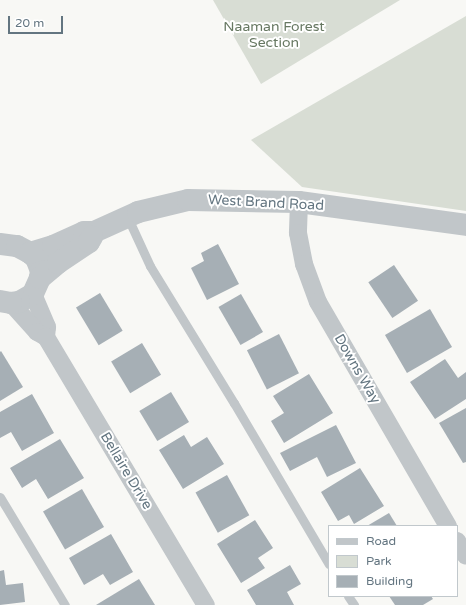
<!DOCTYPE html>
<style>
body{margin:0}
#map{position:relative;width:466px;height:605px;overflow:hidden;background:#f8f8f5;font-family:"Varela Round",sans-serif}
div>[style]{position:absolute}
.green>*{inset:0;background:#d8ddd4}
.building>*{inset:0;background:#a6afb5;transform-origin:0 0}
.service>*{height:9px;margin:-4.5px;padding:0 4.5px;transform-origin:4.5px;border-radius:4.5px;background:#c1c6c9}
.minor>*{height:18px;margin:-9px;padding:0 9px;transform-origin:9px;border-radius:9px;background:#c1c6c9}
.tertiary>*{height:22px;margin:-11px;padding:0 11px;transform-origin:11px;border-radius:11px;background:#c1c6c9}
span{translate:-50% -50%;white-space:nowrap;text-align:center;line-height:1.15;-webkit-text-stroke:4px #fff;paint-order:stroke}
.park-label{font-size:14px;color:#677862}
.street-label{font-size:14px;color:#637580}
.legend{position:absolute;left:328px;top:525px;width:130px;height:72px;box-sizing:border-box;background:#fff;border:1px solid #c1c8cc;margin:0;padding:5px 7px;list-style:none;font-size:12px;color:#637580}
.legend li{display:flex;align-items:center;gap:8px;height:20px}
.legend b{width:20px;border:1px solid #c1c8cc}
.scale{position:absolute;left:8px;top:16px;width:55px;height:18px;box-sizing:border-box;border:2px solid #637580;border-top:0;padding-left:5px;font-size:12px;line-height:14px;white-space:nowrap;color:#637580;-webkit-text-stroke:3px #fff;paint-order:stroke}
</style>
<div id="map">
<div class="green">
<div style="clip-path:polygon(213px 0,400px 0,261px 84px)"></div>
<div style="clip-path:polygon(466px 16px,466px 211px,302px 187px,251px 140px)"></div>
</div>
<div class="building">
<div style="clip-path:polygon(218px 244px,239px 284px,207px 300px,191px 268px,204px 261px,201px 253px)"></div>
<div style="left:394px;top:265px;width:43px;height:31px;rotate:56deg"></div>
<div style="left:100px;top:293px;width:44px;height:28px;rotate:59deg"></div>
<div style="left:241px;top:294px;width:44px;height:26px;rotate:60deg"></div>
<div style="left:430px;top:309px;width:44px;height:52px;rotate:60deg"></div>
<div style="left:279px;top:334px;width:44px;height:36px;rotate:63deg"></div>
<div style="left:142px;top:343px;width:37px;height:36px;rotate:59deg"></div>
<div style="clip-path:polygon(1px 351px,23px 387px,0 401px,0 352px)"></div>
<div style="clip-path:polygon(445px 359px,458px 378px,466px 372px,466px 399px,435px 419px,410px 382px)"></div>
<div style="clip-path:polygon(309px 374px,333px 413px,284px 443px,271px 421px,284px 413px,273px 396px)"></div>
<div style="left:171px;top:392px;width:35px;height:37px;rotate:59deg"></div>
<div style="clip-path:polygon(32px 394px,54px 433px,22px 451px,11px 432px,0 438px,0 412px)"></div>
<div style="clip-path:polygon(466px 408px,466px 462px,463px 463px,439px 423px)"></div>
<div style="clip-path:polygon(336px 425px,356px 463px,327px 477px,317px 457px,290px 471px,280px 453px)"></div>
<div style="clip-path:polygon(184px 435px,191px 447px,207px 437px,224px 464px,183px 489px,159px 450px)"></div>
<div style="clip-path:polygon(60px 439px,84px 478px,48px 499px,36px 479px,22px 488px,10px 468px)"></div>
<div style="clip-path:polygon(360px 468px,384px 506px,354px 524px,349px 515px,338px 521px,321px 492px)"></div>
<div style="left:227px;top:475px;width:46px;height:36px;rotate:61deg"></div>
<div style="left:82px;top:489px;width:44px;height:45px;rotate:60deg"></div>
<div style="clip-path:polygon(389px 513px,397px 526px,367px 526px)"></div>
<div style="clip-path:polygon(255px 520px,273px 548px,258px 558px,265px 568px,241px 583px,217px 544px)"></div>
<div style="clip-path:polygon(111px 534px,133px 572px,110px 585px,103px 574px,84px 585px,69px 558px)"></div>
<div style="clip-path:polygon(290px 565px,301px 584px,287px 592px,294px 605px,256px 605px,247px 590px)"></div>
<div style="clip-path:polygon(4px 570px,6px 585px,23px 583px,25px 602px,0 605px,0 571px)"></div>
<div style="clip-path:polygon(139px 579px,155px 605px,96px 605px)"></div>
<div style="clip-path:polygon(389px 596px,431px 596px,433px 599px,423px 605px,395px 605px)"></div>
</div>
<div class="service">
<div style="left:127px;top:216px;width:55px;rotate:65.3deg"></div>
<div style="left:150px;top:266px;width:161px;rotate:58.5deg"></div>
<div style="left:234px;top:403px;width:187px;rotate:59.5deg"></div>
<div style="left:0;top:497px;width:126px;rotate:59deg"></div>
<div style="left:348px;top:596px;width:11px;rotate:56deg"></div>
</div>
<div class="minor">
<div style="left:299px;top:202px;width:31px;rotate:92deg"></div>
<div style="left:298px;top:233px;width:32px;rotate:79deg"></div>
<div style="left:304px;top:264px;width:40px;rotate:69.8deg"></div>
<div style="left:318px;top:302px;width:259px;rotate:59.9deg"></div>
<div style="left:33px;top:294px;width:36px;rotate:67deg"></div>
<div style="left:47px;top:327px;width:10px;rotate:96deg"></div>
<div style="left:11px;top:303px;width:39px;rotate:48deg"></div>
<div style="left:37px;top:332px;width:10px;rotate:29deg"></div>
<div style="left:46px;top:337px;width:312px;rotate:59.2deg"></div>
<div style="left:457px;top:541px;width:17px;rotate:59deg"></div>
</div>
<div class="tertiary">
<div style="left:0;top:244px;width:17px;rotate:7deg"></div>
<div style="left:17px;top:246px;width:15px;rotate:28deg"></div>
<div style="left:30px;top:253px;width:8px;rotate:40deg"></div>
<div style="left:36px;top:258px;width:14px;rotate:69deg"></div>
<div style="left:41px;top:271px;width:7px;rotate:98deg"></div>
<div style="left:40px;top:278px;width:17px;rotate:114deg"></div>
<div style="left:33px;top:294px;width:16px;rotate:150deg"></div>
<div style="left:19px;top:302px;width:8px;rotate:173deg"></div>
<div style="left:11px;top:303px;width:11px;rotate:-170deg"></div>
<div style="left:30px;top:253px;width:24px;rotate:-17deg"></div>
<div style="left:53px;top:246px;width:34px;rotate:-24deg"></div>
<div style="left:84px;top:232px;width:10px"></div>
<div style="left:94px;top:232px;width:48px;rotate:-24.4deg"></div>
<div style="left:138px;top:212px;width:51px;rotate:-13.5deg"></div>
<div style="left:188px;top:200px;width:111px;rotate:1deg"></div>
<div style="left:299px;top:202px;width:169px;rotate:7.8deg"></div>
<div style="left:40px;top:278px;width:23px;rotate:-40deg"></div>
<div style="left:58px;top:263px;width:37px;rotate:-34deg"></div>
<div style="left:89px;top:242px;width:6px;rotate:-59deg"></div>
</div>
<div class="park-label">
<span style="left:274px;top:35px">Naaman Forest<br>Section</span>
</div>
<div class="street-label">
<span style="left:266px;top:203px;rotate:3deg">West Brand Road</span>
<span style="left:357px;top:369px;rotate:60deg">Downs Way</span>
<span style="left:126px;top:471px;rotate:59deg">Bellaire Drive</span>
</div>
<ul class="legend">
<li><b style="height:5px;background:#c1c6c9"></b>Road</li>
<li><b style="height:11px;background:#d8ddd4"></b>Park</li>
<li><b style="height:11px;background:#a6afb5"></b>Building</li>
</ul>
<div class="scale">20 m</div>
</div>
